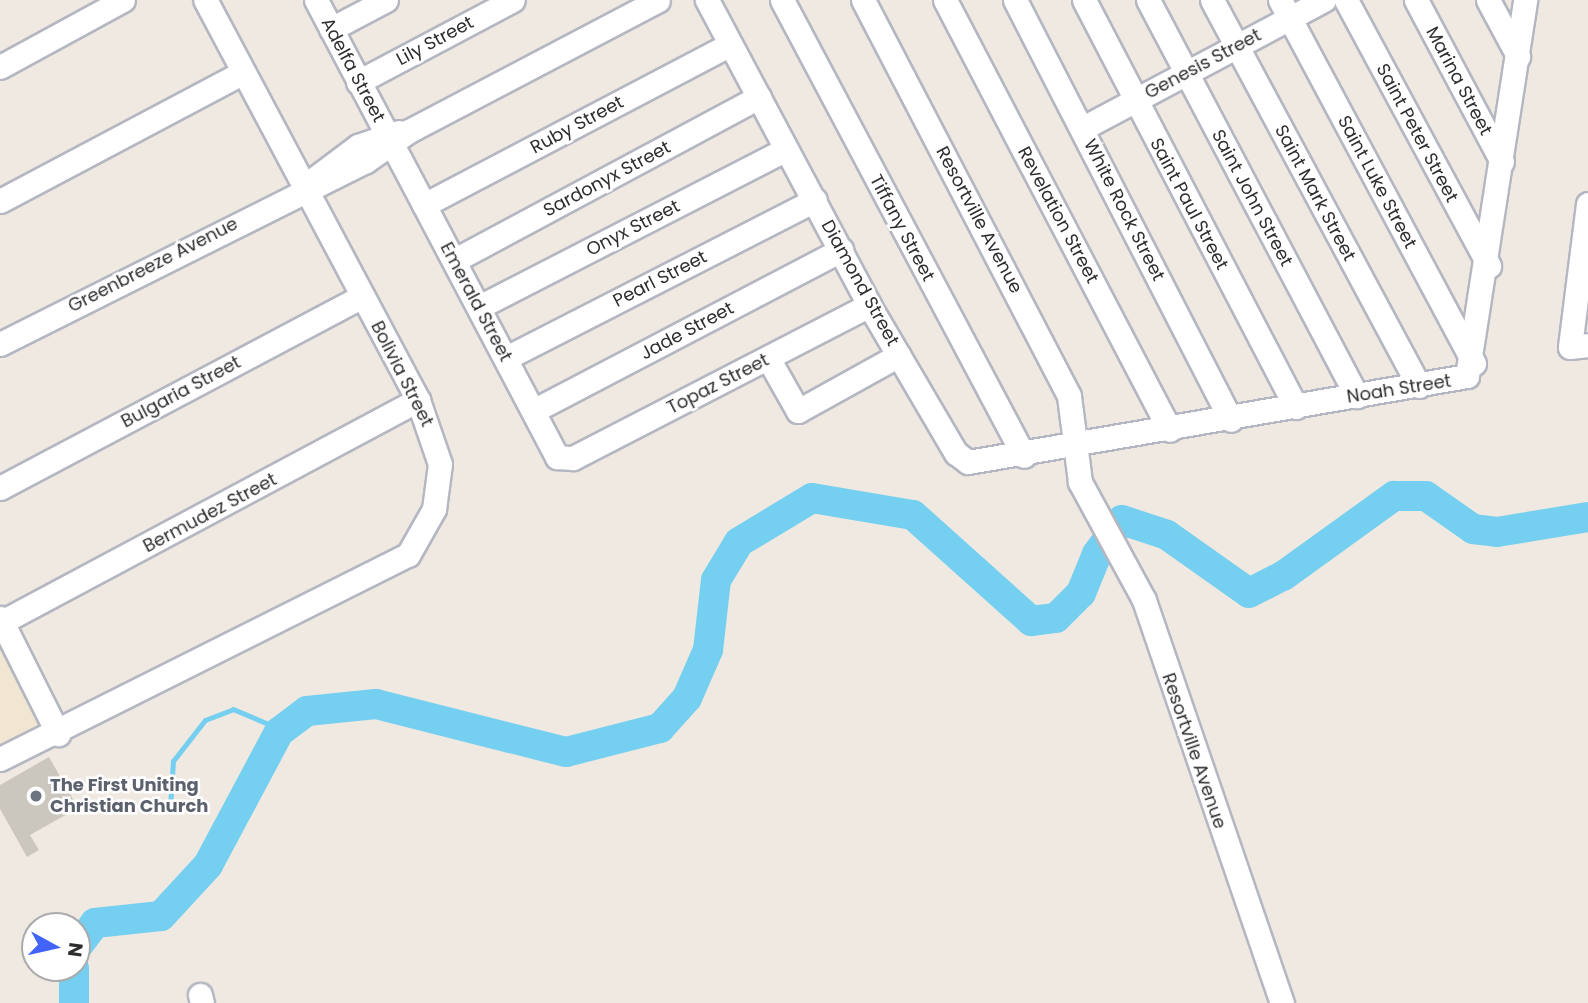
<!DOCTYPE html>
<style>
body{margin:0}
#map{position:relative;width:1588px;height:1003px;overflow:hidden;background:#efe9e1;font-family:Poppins,sans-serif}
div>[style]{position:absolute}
.education>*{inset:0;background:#f0e6d1}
.stream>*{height:5px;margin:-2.5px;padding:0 2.5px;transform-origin:2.5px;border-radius:2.5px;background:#75cff0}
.river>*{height:30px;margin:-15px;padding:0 15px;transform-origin:15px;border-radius:15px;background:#75cff0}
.building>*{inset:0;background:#cbc7bf}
.roads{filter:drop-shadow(2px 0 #b4b7c1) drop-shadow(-2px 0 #b4b7c1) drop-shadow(0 2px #b4b7c1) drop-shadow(0 -2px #b4b7c1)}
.minor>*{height:23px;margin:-11.5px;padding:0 11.5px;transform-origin:11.5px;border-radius:11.5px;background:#fff}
.dots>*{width:19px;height:19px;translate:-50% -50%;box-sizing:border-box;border:4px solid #fff;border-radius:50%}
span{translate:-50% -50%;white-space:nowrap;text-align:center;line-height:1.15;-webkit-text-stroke:5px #fff;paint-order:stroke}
.street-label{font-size:18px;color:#2e2e2e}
.worship-label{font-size:18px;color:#5b616d;font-weight:700}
.left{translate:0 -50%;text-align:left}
.north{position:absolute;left:21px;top:912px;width:70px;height:70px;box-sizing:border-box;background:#fff;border:2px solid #ababab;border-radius:50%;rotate:98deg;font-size:19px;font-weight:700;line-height:28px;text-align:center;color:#2e2e2e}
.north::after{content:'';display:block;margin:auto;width:24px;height:32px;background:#4264fb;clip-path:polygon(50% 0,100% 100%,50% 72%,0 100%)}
</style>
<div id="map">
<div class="education">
<div style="clip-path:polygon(0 630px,49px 728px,0 752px)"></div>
</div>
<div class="stream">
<div style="left:170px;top:807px;width:46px;rotate:-86.3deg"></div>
<div style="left:173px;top:761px;width:52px;rotate:-52deg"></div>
<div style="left:205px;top:720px;width:30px;rotate:-21deg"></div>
<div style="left:233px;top:709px;width:39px;rotate:23deg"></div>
<div style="left:269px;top:724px;width:23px;rotate:-5deg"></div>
</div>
<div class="river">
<div style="left:77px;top:947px;width:30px;rotate:-53deg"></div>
<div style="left:95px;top:923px;width:66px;rotate:-6.1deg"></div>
<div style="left:161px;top:916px;width:69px;rotate:-47.3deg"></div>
<div style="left:208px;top:865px;width:151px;rotate:-61.9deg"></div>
<div style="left:279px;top:732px;width:35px;rotate:-37deg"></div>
<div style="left:307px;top:711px;width:69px;rotate:-5.8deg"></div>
<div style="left:376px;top:704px;width:196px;rotate:14.2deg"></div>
<div style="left:566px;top:752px;width:97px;rotate:-14.3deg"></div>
<div style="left:660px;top:728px;width:40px;rotate:-48deg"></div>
<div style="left:687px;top:698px;width:52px;rotate:-66.4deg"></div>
<div style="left:708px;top:650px;width:70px;rotate:-83.5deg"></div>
<div style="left:716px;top:580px;width:44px;rotate:-58.8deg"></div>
<div style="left:739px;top:542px;width:85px;rotate:-31.1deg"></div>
<div style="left:812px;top:498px;width:102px;rotate:9.6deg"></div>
<div style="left:913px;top:515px;width:159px;rotate:41.9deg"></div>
<div style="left:1031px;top:621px;width:25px;rotate:-7deg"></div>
<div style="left:1056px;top:618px;width:35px;rotate:-45deg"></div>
<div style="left:1081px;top:593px;width:42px;rotate:-67.7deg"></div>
<div style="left:1097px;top:554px;width:42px;rotate:-53.7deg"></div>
<div style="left:1122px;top:520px;width:47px;rotate:18.4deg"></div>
<div style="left:1167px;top:535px;width:100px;rotate:35.3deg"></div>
<div style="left:1249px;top:593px;width:38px;rotate:-27deg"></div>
<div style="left:1283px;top:576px;width:137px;rotate:-35.8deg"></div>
<div style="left:1394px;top:496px;width:32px"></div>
<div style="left:1426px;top:496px;width:57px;rotate:35.1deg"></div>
<div style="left:1473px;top:529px;width:24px;rotate:7deg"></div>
<div style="left:1497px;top:532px;width:92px;rotate:-9.4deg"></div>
<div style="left:74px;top:968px;width:35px;rotate:90deg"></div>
</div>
<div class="building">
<div style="clip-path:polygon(49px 757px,78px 808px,30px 835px,39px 850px,27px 857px,0 809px,0 785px)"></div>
</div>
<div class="roads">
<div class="minor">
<div style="left:316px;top:0;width:517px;rotate:62.19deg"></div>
<div style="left:557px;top:457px;width:16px;rotate:4deg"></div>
<div style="left:573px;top:458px;width:333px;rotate:-27.3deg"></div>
<div style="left:707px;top:0;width:345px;rotate:62deg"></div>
<div style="left:869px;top:305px;width:172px;rotate:59.6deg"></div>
<div style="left:956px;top:453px;width:15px;rotate:37deg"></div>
<div style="left:968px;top:462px;width:506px;rotate:-9.78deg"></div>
<div style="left:1467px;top:376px;width:380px;rotate:-81.2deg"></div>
<div style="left:782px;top:0;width:516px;rotate:62.05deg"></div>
<div style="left:863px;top:0;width:446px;rotate:62.5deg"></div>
<div style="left:1069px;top:396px;width:87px;rotate:82.7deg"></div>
<div style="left:1080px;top:482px;width:134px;rotate:61.5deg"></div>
<div style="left:1144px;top:600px;width:426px;rotate:71.1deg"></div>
<div style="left:945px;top:0;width:485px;rotate:62.4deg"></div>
<div style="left:1015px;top:0;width:472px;rotate:62.8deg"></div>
<div style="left:1084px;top:0;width:459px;rotate:62.5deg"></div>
<div style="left:1148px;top:0;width:448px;rotate:62.2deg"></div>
<div style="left:1212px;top:0;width:438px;rotate:61.8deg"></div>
<div style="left:1280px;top:0;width:412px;rotate:61.9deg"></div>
<div style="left:1346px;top:0;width:302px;rotate:61.7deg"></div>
<div style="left:1416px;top:0;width:183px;rotate:62deg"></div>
<div style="left:1488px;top:0;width:64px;rotate:61.8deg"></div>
<div style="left:331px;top:29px;width:62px;rotate:-27.8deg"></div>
<div style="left:0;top:67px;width:140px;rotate:-28.6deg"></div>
<div style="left:358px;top:82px;width:175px;rotate:-27.9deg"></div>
<div style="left:1083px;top:128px;width:273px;rotate:-28deg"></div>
<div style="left:314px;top:179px;width:55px;rotate:-36.9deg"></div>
<div style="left:358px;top:146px;width:43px;rotate:-18.9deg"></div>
<div style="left:0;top:201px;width:274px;rotate:-27.9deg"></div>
<div style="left:1588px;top:204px;width:144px;rotate:97.2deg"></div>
<div style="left:1570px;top:347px;width:18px;rotate:-6deg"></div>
<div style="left:424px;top:205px;width:344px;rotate:-27.7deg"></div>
<div style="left:455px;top:260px;width:345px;rotate:-28.2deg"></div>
<div style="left:479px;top:307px;width:345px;rotate:-27.2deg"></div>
<div style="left:0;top:344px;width:409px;rotate:-26.6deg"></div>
<div style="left:366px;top:161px;width:52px;rotate:-34.9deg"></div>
<div style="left:409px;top:131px;width:281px;rotate:-27.7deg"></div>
<div style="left:506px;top:358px;width:347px;rotate:-27.1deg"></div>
<div style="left:768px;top:358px;width:61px;rotate:60.5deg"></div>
<div style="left:798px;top:411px;width:115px;rotate:-29deg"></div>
<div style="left:533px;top:411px;width:348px;rotate:-27.6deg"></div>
<div style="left:0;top:488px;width:410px;rotate:-27.9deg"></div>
<div style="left:0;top:618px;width:130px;rotate:63.4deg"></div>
<div style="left:0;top:623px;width:474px;rotate:-28.1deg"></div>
<div style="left:0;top:759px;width:456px;rotate:-26.6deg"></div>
<div style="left:408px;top:555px;width:53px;rotate:-60.5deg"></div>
<div style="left:434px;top:509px;width:45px;rotate:-82.4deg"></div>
<div style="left:440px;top:464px;width:68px;rotate:-109deg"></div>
<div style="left:418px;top:400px;width:453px;rotate:-118deg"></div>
<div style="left:200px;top:995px;width:8px;rotate:76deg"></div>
</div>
</div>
<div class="dots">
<div style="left:36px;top:796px;background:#6b7280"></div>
</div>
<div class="street-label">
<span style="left:435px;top:41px;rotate:-28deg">Lily Street</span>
<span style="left:1203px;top:64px;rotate:-28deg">Genesis Street</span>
<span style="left:353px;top:70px;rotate:62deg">Adelfa Street</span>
<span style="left:1459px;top:81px;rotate:62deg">Marina Street</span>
<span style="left:577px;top:125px;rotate:-28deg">Ruby Street</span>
<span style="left:1417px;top:133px;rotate:62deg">Saint Peter Street</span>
<span style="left:607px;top:179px;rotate:-28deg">Sardonyx Street</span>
<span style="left:1377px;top:182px;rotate:62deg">Saint Luke Street</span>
<span style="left:1315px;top:193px;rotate:62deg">Saint Mark Street</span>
<span style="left:1252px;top:198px;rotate:62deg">Saint John Street</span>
<span style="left:1189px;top:204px;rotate:62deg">Saint Paul Street</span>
<span style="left:1124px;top:210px;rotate:63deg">White Rock Street</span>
<span style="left:1058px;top:215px;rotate:62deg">Revelation Street</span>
<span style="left:979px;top:220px;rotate:62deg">Resortville Avenue</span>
<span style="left:633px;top:228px;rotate:-27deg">Onyx Street</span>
<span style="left:902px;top:228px;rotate:62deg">Tiffany Street</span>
<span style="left:153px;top:265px;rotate:-27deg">Greenbreeze Avenue</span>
<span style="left:660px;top:279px;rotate:-27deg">Pearl Street</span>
<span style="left:860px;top:283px;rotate:61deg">Diamond Street</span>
<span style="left:476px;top:302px;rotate:62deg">Emerald Street</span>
<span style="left:687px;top:331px;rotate:-28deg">Jade Street</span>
<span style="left:402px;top:374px;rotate:63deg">Bolivia Street</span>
<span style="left:718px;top:384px;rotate:-27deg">Topaz Street</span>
<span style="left:1399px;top:389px;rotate:-9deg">Noah Street</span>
<span style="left:181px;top:392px;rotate:-28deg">Bulgaria Street</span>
<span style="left:210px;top:513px;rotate:-28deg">Bermudez Street</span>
<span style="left:1194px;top:751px;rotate:71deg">Resortville Avenue</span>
</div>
<div class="worship-label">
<span class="left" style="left:50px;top:796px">The First Uniting<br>Christian Church</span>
</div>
<div class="north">N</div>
</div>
